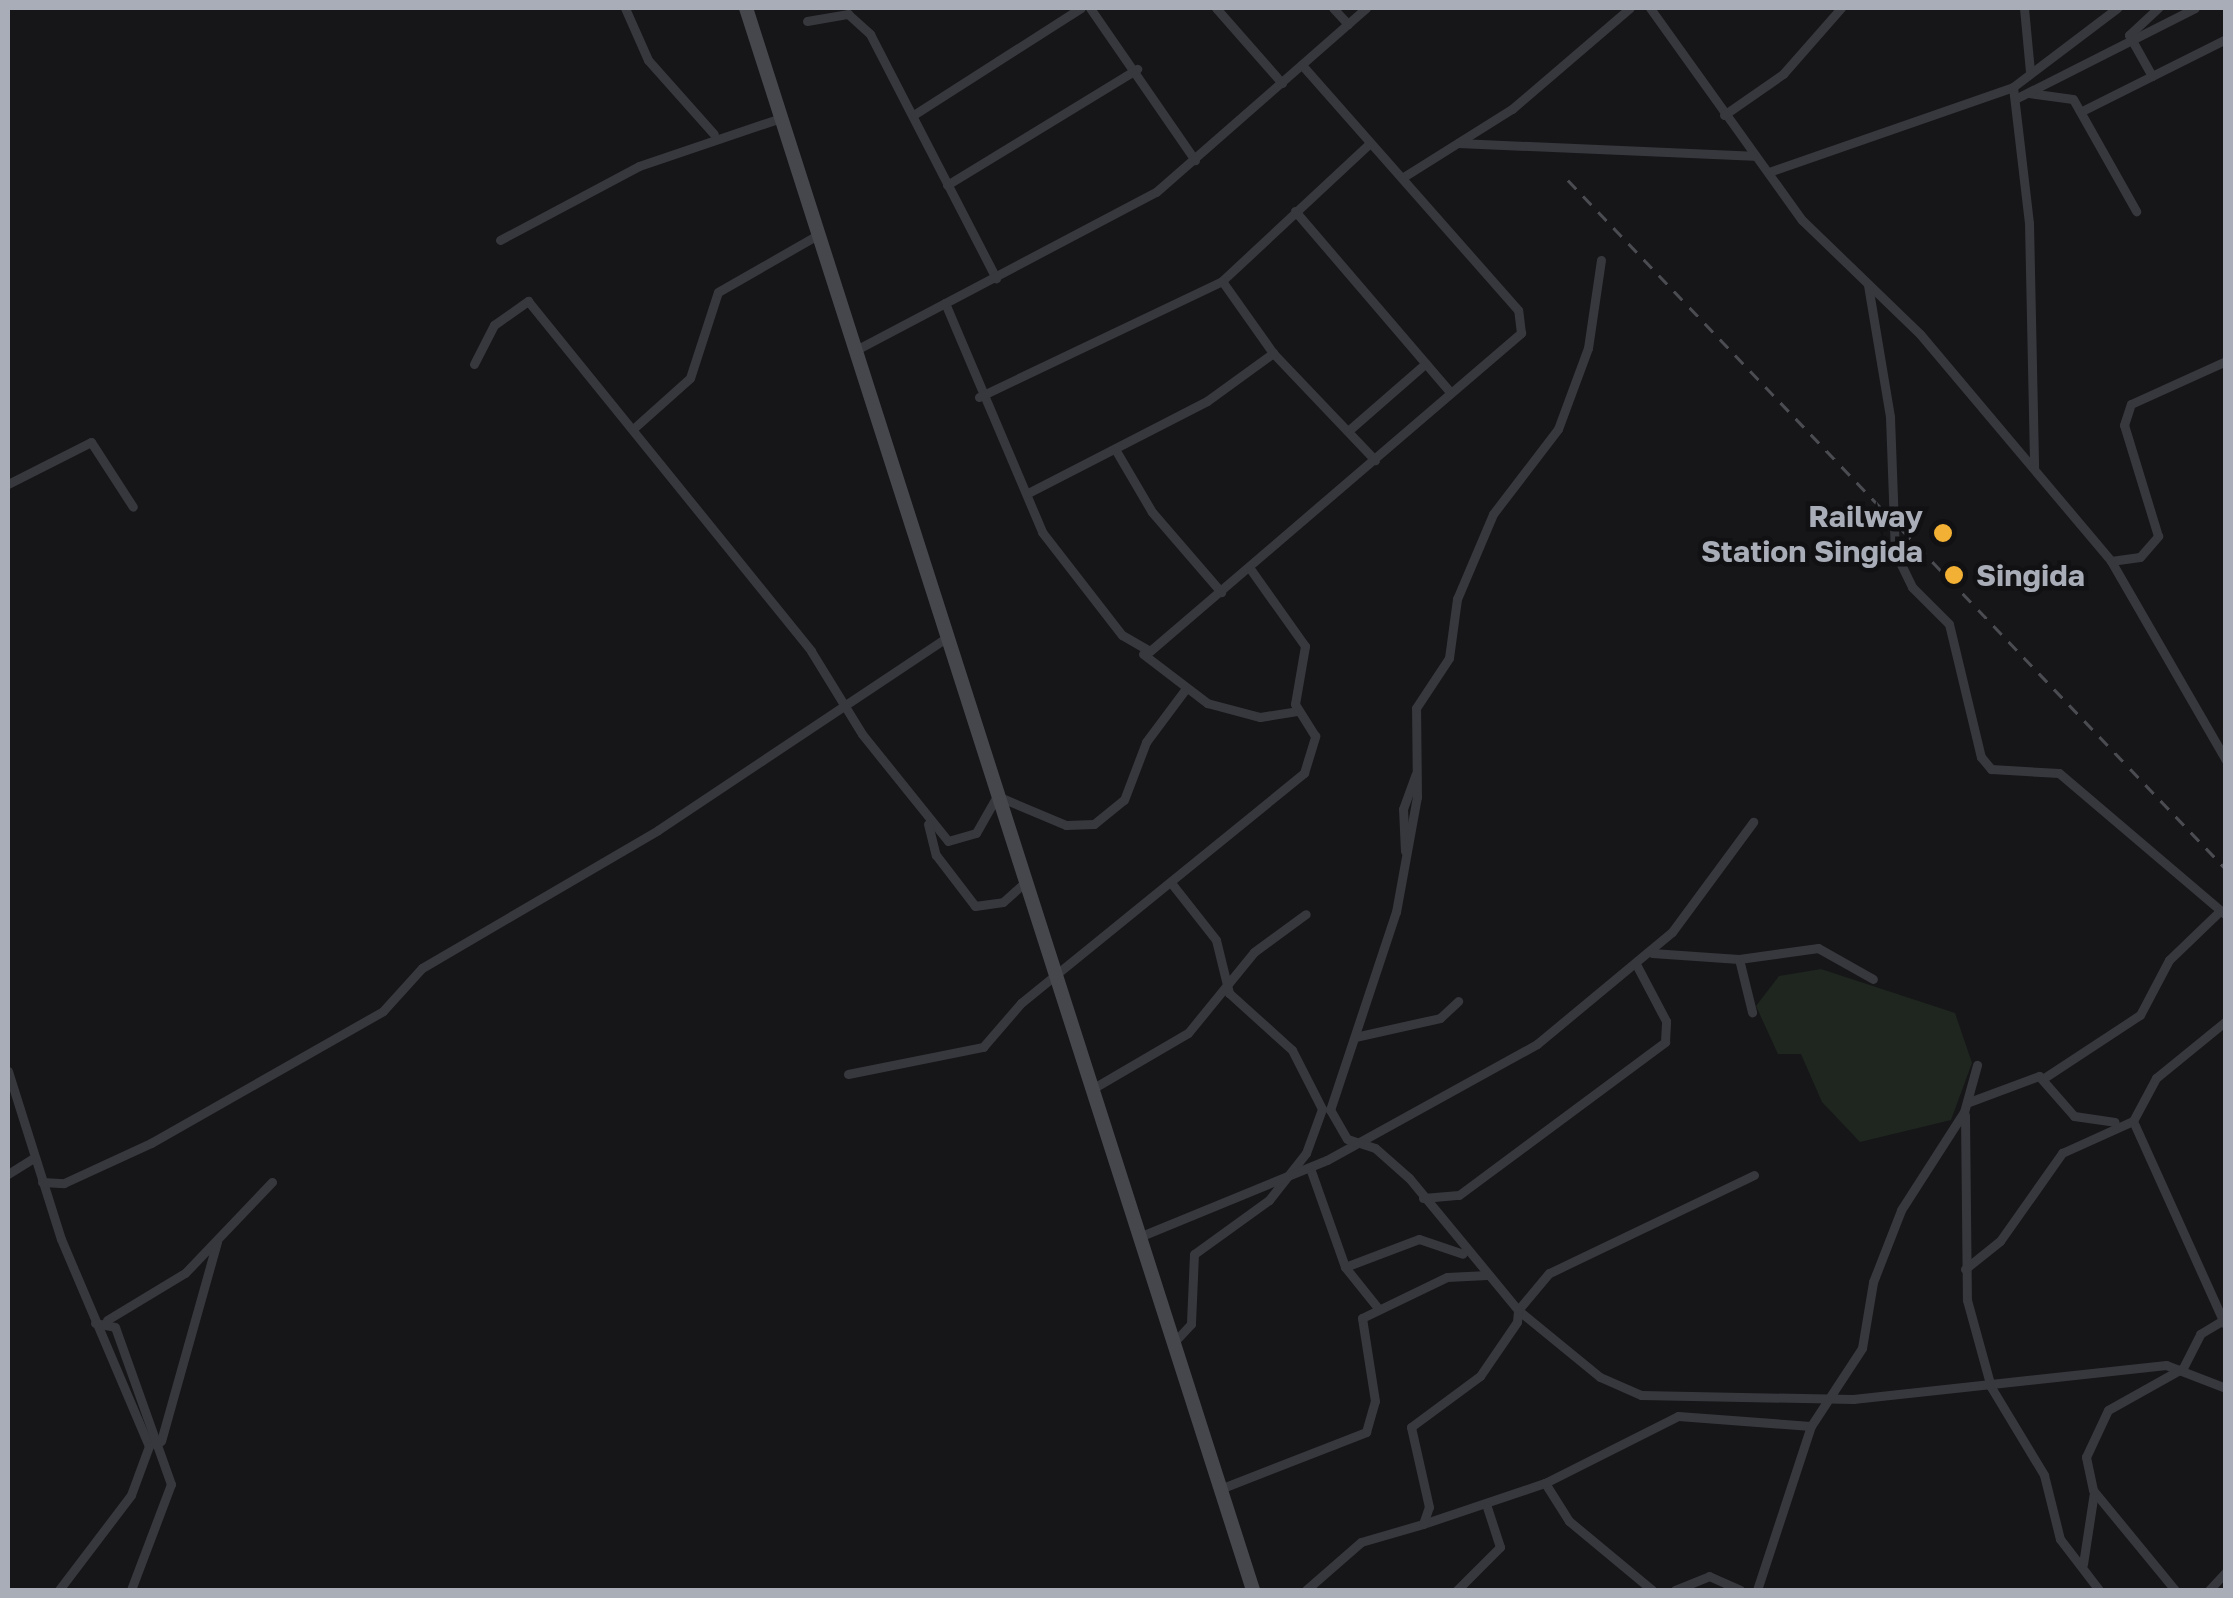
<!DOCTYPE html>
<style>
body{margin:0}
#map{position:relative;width:2233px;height:1598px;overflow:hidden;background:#161618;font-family:"Golos Text",sans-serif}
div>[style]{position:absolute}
.green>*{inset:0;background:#1e261f}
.minor>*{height:9px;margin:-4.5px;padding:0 4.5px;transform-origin:4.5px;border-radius:4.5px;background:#37383d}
.secondary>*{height:14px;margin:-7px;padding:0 7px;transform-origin:7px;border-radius:7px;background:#45474d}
.rail>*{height:2.5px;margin-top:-1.25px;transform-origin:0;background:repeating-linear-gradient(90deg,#4a4c52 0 12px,transparent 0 22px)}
.dots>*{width:28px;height:28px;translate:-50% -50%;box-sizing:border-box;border:5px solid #111113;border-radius:50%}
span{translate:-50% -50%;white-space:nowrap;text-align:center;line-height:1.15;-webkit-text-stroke:9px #111113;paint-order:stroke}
.poi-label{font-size:30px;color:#a8adb8;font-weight:700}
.right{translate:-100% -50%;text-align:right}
.left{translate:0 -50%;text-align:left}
.frame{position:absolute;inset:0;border:10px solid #a8adb8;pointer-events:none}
</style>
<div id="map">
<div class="green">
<div style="clip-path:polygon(1821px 969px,1955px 1013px,1972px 1063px,1951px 1120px,1860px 1142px,1822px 1102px,1801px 1054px,1778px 1054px,1756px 1006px,1779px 976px)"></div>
</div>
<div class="minor">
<div style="left:625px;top:8px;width:57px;rotate:66.1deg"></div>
<div style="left:648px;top:60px;width:99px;rotate:48.3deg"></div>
<div style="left:1090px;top:8px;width:185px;rotate:55.4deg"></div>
<div style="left:1216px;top:8px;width:100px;rotate:48.7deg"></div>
<div style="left:1333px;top:8px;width:22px;rotate:47deg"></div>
<div style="left:1650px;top:8px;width:261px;rotate:54.4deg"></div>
<div style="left:1802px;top:220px;width:164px;rotate:44deg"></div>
<div style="left:1920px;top:334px;width:297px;rotate:49.9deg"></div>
<div style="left:2111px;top:561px;width:230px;rotate:60deg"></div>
<div style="left:2024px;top:8px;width:64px;rotate:84.6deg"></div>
<div style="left:807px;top:21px;width:42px;rotate:-9.7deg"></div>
<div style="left:848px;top:14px;width:30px;rotate:42deg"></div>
<div style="left:870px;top:34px;width:275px;rotate:62.7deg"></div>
<div style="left:2152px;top:76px;width:47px;rotate:-119.3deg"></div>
<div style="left:2129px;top:35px;width:40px;rotate:-43deg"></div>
<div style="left:2013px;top:87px;width:137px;rotate:83.3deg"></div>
<div style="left:2029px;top:223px;width:244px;rotate:88.8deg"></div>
<div style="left:2029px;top:93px;width:44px;rotate:7.8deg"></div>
<div style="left:2073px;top:99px;width:129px;rotate:60.6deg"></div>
<div style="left:2017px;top:98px;width:199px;rotate:-26.8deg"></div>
<div style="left:2082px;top:111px;width:161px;rotate:-26.6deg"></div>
<div style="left:915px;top:114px;width:197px;rotate:-32.6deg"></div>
<div style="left:1724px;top:115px;width:72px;rotate:-34.8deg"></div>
<div style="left:1783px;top:74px;width:88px;rotate:-48.7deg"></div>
<div style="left:1370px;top:143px;width:202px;rotate:137deg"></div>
<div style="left:1222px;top:281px;width:88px;rotate:54.7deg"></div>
<div style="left:1273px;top:353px;width:148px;rotate:46.4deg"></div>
<div style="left:1458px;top:143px;width:295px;rotate:2.5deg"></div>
<div style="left:1769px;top:172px;width:258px;rotate:-19.2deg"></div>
<div style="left:2013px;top:87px;width:131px;rotate:-37.2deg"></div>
<div style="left:1405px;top:176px;width:126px;rotate:-32.1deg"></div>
<div style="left:1512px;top:109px;width:155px;rotate:-40.6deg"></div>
<div style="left:947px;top:185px;width:223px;rotate:-31.4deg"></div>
<div style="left:1295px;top:211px;width:238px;rotate:49.4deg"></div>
<div style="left:500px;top:240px;width:157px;rotate:-28deg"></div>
<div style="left:639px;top:166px;width:150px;rotate:-18.7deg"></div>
<div style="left:1868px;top:285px;width:134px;rotate:80.5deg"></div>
<div style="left:1890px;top:417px;width:135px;rotate:87.9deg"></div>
<div style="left:1895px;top:552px;width:39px;rotate:64deg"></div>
<div style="left:1912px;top:587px;width:52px;rotate:45deg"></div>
<div style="left:1949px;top:624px;width:137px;rotate:76.5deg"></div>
<div style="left:1981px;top:757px;width:16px;rotate:50deg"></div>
<div style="left:1991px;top:769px;width:68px;rotate:3.4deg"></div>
<div style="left:2059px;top:773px;width:219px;rotate:40.4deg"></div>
<div style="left:945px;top:303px;width:249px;rotate:67deg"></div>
<div style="left:1042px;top:532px;width:130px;rotate:52.2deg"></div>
<div style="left:1122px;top:635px;width:32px;rotate:30deg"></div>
<div style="left:1150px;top:651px;width:489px;rotate:-40.6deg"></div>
<div style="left:1521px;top:333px;width:23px;rotate:-97deg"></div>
<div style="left:1518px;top:310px;width:327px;rotate:-131.4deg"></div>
<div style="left:854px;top:351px;width:341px;rotate:-27.8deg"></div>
<div style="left:1156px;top:192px;width:279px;rotate:-41.2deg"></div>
<div style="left:474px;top:364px;width:44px;rotate:-62.9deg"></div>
<div style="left:494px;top:325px;width:42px;rotate:-35.2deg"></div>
<div style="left:528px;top:301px;width:450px;rotate:51deg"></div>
<div style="left:811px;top:651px;width:97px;rotate:58.4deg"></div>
<div style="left:862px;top:734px;width:137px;rotate:51.2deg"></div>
<div style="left:948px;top:841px;width:29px;rotate:-16deg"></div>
<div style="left:976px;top:833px;width:43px;rotate:-60.4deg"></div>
<div style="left:997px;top:796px;width:75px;rotate:22.8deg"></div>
<div style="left:1066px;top:825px;width:28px;rotate:-2deg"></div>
<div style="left:1094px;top:824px;width:38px;rotate:-39deg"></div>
<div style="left:1124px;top:800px;width:62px;rotate:-69.2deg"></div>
<div style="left:1146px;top:742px;width:64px;rotate:-53.3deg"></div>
<div style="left:979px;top:397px;width:269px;rotate:-25.5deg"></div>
<div style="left:633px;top:429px;width:76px;rotate:-41.8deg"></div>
<div style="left:690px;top:378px;width:90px;rotate:-72deg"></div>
<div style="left:718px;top:292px;width:111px;rotate:-29.8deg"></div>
<div style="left:1348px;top:431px;width:103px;rotate:-41.1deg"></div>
<div style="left:1115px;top:449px;width:73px;rotate:59.6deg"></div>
<div style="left:1152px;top:512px;width:106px;rotate:49.2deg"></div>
<div style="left:8px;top:484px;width:93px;rotate:-26.8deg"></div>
<div style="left:91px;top:442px;width:77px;rotate:57.1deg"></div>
<div style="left:1028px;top:493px;width:201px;rotate:-27.2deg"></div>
<div style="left:1207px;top:401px;width:82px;rotate:-36deg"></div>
<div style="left:2111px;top:561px;width:29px;rotate:-8deg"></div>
<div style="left:2140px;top:557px;width:28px;rotate:-49deg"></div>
<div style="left:2158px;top:536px;width:116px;rotate:-107deg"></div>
<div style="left:2124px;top:425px;width:22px;rotate:-72deg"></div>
<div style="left:2131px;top:404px;width:104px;rotate:-24.4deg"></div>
<div style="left:1143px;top:654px;width:81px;rotate:37.4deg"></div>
<div style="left:1207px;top:703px;width:55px;rotate:14.8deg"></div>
<div style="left:1260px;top:717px;width:39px;rotate:-9deg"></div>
<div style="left:928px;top:824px;width:32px;rotate:76deg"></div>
<div style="left:936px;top:855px;width:64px;rotate:52.6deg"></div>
<div style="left:975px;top:906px;width:28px;rotate:-8deg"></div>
<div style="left:1003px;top:902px;width:28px;rotate:-42deg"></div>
<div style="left:1405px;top:851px;width:42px;rotate:-92.7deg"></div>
<div style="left:1403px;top:809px;width:37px;rotate:-70deg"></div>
<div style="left:1172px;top:884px;width:71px;rotate:51.8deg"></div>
<div style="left:1216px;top:940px;width:55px;rotate:76.2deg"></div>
<div style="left:1229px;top:993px;width:85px;rotate:42.1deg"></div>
<div style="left:1292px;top:1050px;width:66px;rotate:63deg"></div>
<div style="left:1322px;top:1109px;width:47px;rotate:110deg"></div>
<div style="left:1306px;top:1153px;width:60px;rotate:128.2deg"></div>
<div style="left:1269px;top:1200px;width:92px;rotate:144.2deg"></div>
<div style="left:1194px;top:1254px;width:70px;rotate:92.5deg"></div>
<div style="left:1191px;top:1324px;width:26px;rotate:133deg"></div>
<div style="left:1652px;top:953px;width:87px;rotate:3.9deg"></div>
<div style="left:1739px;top:959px;width:80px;rotate:-7.9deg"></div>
<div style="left:1818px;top:948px;width:63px;rotate:29.4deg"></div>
<div style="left:1739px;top:959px;width:55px;rotate:76.2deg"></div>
<div style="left:1355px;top:1037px;width:87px;rotate:-12.6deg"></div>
<div style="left:1440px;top:1018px;width:25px;rotate:-43deg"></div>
<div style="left:8px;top:1071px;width:176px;rotate:72.5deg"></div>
<div style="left:61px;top:1239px;width:225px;rotate:67deg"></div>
<div style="left:149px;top:1446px;width:52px;rotate:110.2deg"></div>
<div style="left:131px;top:1495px;width:119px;rotate:127.2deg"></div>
<div style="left:848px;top:1074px;width:138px;rotate:-11.3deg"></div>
<div style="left:983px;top:1047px;width:58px;rotate:-49.2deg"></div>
<div style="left:1021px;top:1003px;width:365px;rotate:-39.1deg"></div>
<div style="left:1304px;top:773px;width:39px;rotate:-73deg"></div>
<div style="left:1315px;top:736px;width:38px;rotate:-122deg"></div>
<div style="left:1295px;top:704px;width:59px;rotate:-80.2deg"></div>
<div style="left:1305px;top:646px;width:93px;rotate:-125.4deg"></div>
<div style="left:2044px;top:1078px;width:115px;rotate:-33.3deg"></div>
<div style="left:2140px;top:1015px;width:62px;rotate:-62.2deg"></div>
<div style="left:2169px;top:960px;width:71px;rotate:-43.9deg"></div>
<div style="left:1092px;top:1089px;width:111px;rotate:-30.3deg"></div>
<div style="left:1188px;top:1033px;width:104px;rotate:-50.8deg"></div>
<div style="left:1254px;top:952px;width:64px;rotate:-36.2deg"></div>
<div style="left:1969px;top:1102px;width:75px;rotate:-20.4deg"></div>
<div style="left:2039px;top:1076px;width:53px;rotate:48.8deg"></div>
<div style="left:2074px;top:1116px;width:41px;rotate:8.3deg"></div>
<div style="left:1965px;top:1115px;width:185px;rotate:89.4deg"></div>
<div style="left:1967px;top:1300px;width:90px;rotate:74.6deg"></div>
<div style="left:1991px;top:1387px;width:103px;rotate:58.9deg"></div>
<div style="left:2044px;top:1475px;width:66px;rotate:76deg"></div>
<div style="left:2060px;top:1539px;width:64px;rotate:52.6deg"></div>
<div style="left:2133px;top:1121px;width:222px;rotate:65.7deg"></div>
<div style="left:1310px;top:1168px;width:105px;rotate:70.5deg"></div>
<div style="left:1345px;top:1267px;width:51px;rotate:51.3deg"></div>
<div style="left:8px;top:1174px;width:28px;rotate:-32deg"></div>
<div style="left:1754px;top:1175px;width:227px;rotate:154.4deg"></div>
<div style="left:1549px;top:1273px;width:48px;rotate:130deg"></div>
<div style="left:1518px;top:1310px;width:106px;rotate:39.3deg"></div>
<div style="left:1600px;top:1377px;width:45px;rotate:23.7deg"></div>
<div style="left:1641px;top:1395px;width:212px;rotate:1.1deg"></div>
<div style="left:1853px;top:1399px;width:315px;rotate:-6.2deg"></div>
<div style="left:2166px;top:1365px;width:64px;rotate:21deg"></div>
<div style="left:42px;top:1182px;width:22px;rotate:3deg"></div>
<div style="left:64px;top:1183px;width:96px;rotate:-24.7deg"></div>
<div style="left:151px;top:1143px;width:267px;rotate:-29.6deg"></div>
<div style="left:383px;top:1011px;width:58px;rotate:-47.8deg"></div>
<div style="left:422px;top:968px;width:273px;rotate:-30.3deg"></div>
<div style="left:658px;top:830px;width:348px;rotate:-33.7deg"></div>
<div style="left:1423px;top:1198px;width:36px;rotate:-5deg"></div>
<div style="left:1459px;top:1195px;width:257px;rotate:-36.6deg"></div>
<div style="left:1665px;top:1042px;width:21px;rotate:-87deg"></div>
<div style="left:1666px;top:1021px;width:62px;rotate:-117.8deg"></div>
<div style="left:1139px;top:1237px;width:203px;rotate:-22.3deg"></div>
<div style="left:1327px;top:1160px;width:240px;rotate:-28.9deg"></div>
<div style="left:1537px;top:1044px;width:175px;rotate:-39.7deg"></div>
<div style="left:1672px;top:932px;width:137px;rotate:-53.6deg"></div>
<div style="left:1345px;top:1267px;width:79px;rotate:-20.7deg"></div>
<div style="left:1419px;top:1239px;width:46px;rotate:18.8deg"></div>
<div style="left:1965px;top:1269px;width:45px;rotate:-38.7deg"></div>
<div style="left:2000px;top:1241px;width:108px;rotate:-54.8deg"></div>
<div style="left:2062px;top:1153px;width:78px;rotate:-24.3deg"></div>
<div style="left:2133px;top:1121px;width:49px;rotate:-61.9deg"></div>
<div style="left:2156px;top:1078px;width:90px;rotate:-39.2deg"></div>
<div style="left:107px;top:1320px;width:91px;rotate:-31.1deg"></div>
<div style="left:185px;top:1273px;width:126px;rotate:-46.3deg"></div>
<div style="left:95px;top:1323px;width:20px;rotate:11deg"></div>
<div style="left:115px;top:1327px;width:167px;rotate:70.4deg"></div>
<div style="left:171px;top:1484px;width:113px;rotate:110.7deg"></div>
<div style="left:161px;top:1441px;width:207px;rotate:-74.3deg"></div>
<div style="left:1545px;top:1483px;width:45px;rotate:57.7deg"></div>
<div style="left:1569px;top:1521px;width:108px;rotate:39.7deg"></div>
<div style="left:1220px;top:1489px;width:157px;rotate:-21.3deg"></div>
<div style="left:1366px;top:1432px;width:32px;rotate:-74deg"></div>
<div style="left:1375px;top:1401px;width:84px;rotate:-98.9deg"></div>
<div style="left:1362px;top:1318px;width:94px;rotate:-25.8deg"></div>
<div style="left:1447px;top:1277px;width:40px;rotate:-2.9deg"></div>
<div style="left:1423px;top:1524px;width:129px;rotate:-18.6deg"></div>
<div style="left:1545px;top:1483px;width:149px;rotate:-26.7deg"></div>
<div style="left:1678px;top:1416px;width:133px;rotate:4.3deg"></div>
<div style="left:1811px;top:1426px;width:93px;rotate:-56.8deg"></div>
<div style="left:1862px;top:1348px;width:67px;rotate:-80.5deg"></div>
<div style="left:1873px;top:1282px;width:77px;rotate:-68.7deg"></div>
<div style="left:1901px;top:1210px;width:117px;rotate:-57.3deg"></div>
<div style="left:1964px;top:1112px;width:49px;rotate:-74.5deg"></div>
<div style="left:2083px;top:1564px;width:73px;rotate:-81.3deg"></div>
<div style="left:1306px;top:1590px;width:73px;rotate:-41.1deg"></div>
<div style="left:1361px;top:1542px;width:65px;rotate:-16.2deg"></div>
<div style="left:1423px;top:1524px;width:18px;rotate:-71deg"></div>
<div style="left:1429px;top:1507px;width:82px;rotate:-102.7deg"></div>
<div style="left:1411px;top:1427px;width:86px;rotate:-36.5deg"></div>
<div style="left:1480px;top:1376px;width:65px;rotate:-55.6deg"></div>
<div style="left:1517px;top:1322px;width:12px;rotate:-85deg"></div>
<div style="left:1518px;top:1310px;width:171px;rotate:-129.5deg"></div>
<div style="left:1409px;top:1178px;width:45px;rotate:-138.6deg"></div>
<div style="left:1375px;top:1148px;width:29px;rotate:-162deg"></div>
<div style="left:1347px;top:1139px;width:34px;rotate:-120deg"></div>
<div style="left:1330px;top:1110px;width:209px;rotate:-71.6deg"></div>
<div style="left:1396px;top:912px;width:117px;rotate:-79.7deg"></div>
<div style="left:1417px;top:797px;width:89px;rotate:-90.6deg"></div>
<div style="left:1416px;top:708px;width:60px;rotate:-56.6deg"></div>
<div style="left:1449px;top:658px;width:60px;rotate:-82.3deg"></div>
<div style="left:1457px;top:599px;width:92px;rotate:-67deg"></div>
<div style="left:1493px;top:514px;width:107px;rotate:-52.6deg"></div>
<div style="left:1558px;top:429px;width:86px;rotate:-69.7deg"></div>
<div style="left:1588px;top:348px;width:89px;rotate:-81.6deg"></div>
<div style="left:1457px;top:1590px;width:61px;rotate:-45deg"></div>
<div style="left:1500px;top:1547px;width:42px;rotate:-108deg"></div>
<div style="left:1675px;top:1590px;width:37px;rotate:-22deg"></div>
<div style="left:1709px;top:1576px;width:34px;rotate:24deg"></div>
<div style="left:1757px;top:1590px;width:173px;rotate:-71.8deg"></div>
<div style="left:2175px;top:1590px;width:129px;rotate:-129.4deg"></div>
<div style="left:2093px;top:1490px;width:34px;rotate:-102deg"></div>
<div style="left:2086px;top:1457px;width:52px;rotate:-64.9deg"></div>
<div style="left:2108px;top:1410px;width:86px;rotate:-29.2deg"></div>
<div style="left:2183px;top:1368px;width:38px;rotate:-63deg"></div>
<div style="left:2200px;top:1334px;width:27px;rotate:-31deg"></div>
<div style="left:2209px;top:1590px;width:25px;rotate:-47deg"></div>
</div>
<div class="secondary">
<div style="left:746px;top:8px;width:1661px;rotate:72.23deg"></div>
</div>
<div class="rail">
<div style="left:1568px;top:180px;width:953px;rotate:46.32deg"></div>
</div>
<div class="dots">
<div style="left:1943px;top:533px;background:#f2b134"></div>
<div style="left:1954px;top:575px;background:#f2b134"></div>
</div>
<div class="poi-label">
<span class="right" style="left:1923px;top:533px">Railway<br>Station Singida</span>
<span class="left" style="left:1976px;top:575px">Singida</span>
</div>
<div class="frame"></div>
</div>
